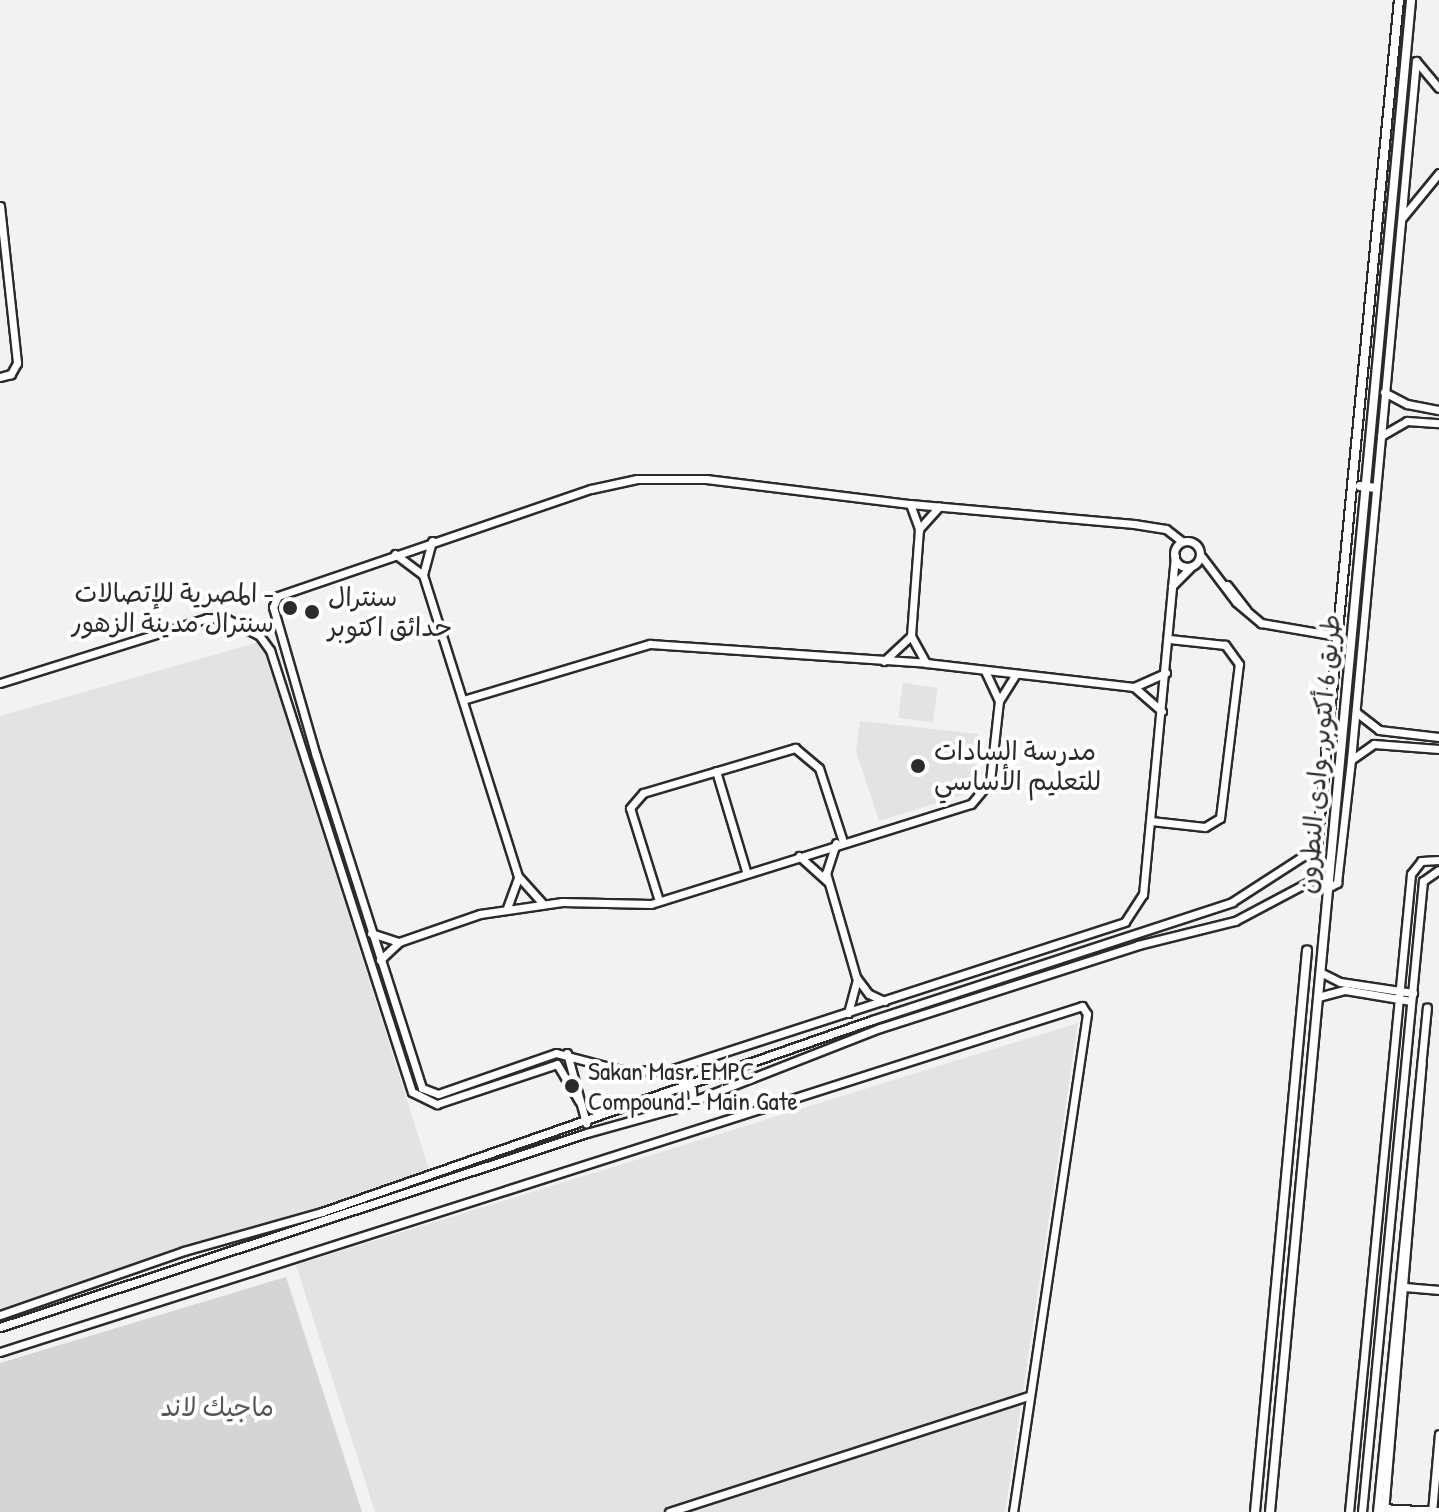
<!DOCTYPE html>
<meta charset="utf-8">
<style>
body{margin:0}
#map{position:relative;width:1439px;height:1512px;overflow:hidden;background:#f2f2f2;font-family:"Patrick Hand","Playpen Sans Arabic",sans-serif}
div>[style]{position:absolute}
.built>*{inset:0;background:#e3e3e3;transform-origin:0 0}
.green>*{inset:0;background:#d5d5d5}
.roads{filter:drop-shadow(2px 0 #2b2b2b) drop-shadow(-2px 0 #2b2b2b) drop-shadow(0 2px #2b2b2b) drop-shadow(0 -2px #2b2b2b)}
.minor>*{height:7px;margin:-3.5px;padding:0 3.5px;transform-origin:3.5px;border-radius:3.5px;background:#fff}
.minor>.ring{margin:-3.5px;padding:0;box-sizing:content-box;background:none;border:7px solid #fff;border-radius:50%}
.tertiary>*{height:8px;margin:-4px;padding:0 4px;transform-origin:4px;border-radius:4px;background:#fff}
.dots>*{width:22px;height:22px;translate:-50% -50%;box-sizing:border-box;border:4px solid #fff;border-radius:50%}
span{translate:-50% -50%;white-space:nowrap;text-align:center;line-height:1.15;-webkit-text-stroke:8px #fff;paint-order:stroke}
.poi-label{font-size:26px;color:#2b2b2b}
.right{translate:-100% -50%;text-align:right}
.left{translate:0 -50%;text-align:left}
.street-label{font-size:26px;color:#2b2b2b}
.park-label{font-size:26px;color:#565656}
</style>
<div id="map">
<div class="built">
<div style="clip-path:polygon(262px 641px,432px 1179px,0 1314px,0 716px)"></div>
<div style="left:903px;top:683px;width:35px;height:35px;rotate:8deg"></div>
<div style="clip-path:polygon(860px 721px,979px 734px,972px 787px,962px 795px,879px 821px,856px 751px)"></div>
<div style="clip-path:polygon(1078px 1023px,1005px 1512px,375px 1512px,296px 1265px)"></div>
</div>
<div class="green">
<div style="clip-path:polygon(286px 1277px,362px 1512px,0 1512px,0 1363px)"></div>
</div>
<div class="roads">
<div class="minor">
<div style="left:1416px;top:61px;width:35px;rotate:50deg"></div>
<div style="left:0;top:206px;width:158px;rotate:83.8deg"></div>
<div style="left:17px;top:363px;width:13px;rotate:119deg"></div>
<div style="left:11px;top:374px;width:11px;rotate:165deg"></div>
<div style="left:1402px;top:218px;width:58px;rotate:-50.6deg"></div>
<div style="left:1384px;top:392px;width:26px;rotate:28deg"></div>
<div style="left:1407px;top:404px;width:33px;rotate:11deg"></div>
<div style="left:1381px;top:436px;width:30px;rotate:-30deg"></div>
<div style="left:1407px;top:421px;width:32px;rotate:4deg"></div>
<div style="left:910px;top:504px;width:27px;rotate:70deg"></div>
<div style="left:919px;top:529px;width:107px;rotate:94.3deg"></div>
<div style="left:911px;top:636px;width:31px;rotate:61deg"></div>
<div style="left:919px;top:529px;width:30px;rotate:-48deg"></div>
<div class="ring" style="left:1174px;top:541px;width:19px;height:19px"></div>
<div style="left:432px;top:541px;width:35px;rotate:105deg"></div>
<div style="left:423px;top:575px;width:316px;rotate:72.5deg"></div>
<div style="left:518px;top:876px;width:36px;rotate:48deg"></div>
<div style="left:395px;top:554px;width:35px;rotate:37deg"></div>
<div style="left:1175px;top:556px;width:340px;rotate:95.4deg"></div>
<div style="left:1143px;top:894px;width:33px;rotate:123deg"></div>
<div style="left:1125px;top:922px;width:478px;rotate:162deg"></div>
<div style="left:670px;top:1070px;width:46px;rotate:178.8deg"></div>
<div style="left:624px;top:1071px;width:70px;rotate:-165.2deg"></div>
<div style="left:556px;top:1053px;width:125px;rotate:160.8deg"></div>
<div style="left:438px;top:1094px;width:17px;rotate:-159deg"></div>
<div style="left:422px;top:1088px;width:349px;rotate:-107.7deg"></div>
<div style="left:316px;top:756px;width:155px;rotate:-106.1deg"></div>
<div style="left:273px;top:607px;width:12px;rotate:-66deg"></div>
<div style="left:278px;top:596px;width:331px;rotate:-18.9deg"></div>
<div style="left:591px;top:489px;width:47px;rotate:-12.3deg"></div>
<div style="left:637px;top:479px;width:69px"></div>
<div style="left:706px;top:479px;width:206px;rotate:7deg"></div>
<div style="left:910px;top:504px;width:225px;rotate:5.1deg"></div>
<div style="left:1134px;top:524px;width:32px;rotate:9deg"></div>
<div style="left:1166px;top:529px;width:18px;rotate:38deg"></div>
<div style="left:1202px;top:557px;width:56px;rotate:52.9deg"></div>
<div style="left:1236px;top:602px;width:33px;rotate:40deg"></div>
<div style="left:1261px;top:623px;width:77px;rotate:9.7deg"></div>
<div style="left:1227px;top:585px;width:31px;rotate:52deg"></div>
<div style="left:1172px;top:586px;width:25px;rotate:-45deg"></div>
<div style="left:884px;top:661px;width:37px;rotate:-43deg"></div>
<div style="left:985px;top:671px;width:31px;rotate:65deg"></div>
<div style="left:0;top:683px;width:217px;rotate:-17.4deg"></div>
<div style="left:207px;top:618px;width:20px;rotate:3deg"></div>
<div style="left:227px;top:619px;width:36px;rotate:27deg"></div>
<div style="left:259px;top:635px;width:19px;rotate:54deg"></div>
<div style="left:270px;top:650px;width:464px;rotate:72.2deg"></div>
<div style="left:412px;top:1092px;width:28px;rotate:26deg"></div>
<div style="left:437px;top:1104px;width:126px;rotate:-18.4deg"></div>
<div style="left:557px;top:1064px;width:43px;rotate:59.3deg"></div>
<div style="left:1134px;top:687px;width:37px;rotate:41deg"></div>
<div style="left:463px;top:700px;width:195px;rotate:-16.7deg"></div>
<div style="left:650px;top:644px;width:277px;rotate:3.9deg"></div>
<div style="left:926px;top:663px;width:209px;rotate:6.6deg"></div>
<div style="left:1134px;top:687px;width:35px;rotate:-24deg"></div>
<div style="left:1356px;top:712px;width:29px;rotate:38deg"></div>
<div style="left:1379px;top:730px;width:60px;rotate:6.7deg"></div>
<div style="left:1351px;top:760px;width:28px;rotate:-35deg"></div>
<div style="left:1374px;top:744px;width:65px;rotate:4.4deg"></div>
<div style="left:716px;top:771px;width:104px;rotate:73.3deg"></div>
<div style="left:1151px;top:821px;width:54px;rotate:6.3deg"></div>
<div style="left:1205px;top:827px;width:17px;rotate:-31deg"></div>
<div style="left:1220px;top:818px;width:155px;rotate:-83deg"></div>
<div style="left:1239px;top:664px;width:24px;rotate:-126deg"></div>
<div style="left:1225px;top:645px;width:56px;rotate:-173.9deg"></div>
<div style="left:836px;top:843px;width:32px;rotate:108deg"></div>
<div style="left:826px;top:873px;width:108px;rotate:73.9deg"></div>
<div style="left:856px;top:977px;width:21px;rotate:53deg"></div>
<div style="left:869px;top:994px;width:17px;rotate:25deg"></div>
<div style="left:799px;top:856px;width:38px;rotate:42deg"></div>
<div style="left:1326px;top:889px;width:13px;rotate:-29deg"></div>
<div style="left:1337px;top:883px;width:124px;rotate:-83.5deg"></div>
<div style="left:1351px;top:760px;width:702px;rotate:-84.69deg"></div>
<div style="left:659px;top:901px;width:97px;rotate:-107.3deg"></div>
<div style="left:630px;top:808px;width:20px;rotate:-49deg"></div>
<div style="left:643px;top:793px;width:159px;rotate:-16.5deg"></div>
<div style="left:795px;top:748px;width:31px;rotate:40deg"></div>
<div style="left:819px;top:768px;width:78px;rotate:72deg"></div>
<div style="left:507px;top:908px;width:32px;rotate:-70deg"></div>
<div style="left:371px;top:933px;width:29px;rotate:18deg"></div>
<div style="left:380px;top:960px;width:26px;rotate:-43deg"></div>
<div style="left:399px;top:942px;width:86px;rotate:-19.1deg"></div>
<div style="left:480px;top:914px;width:83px;rotate:-8.3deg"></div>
<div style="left:562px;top:902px;width:89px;rotate:1.3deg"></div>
<div style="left:651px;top:904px;width:335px;rotate:-17.4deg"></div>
<div style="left:971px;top:804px;width:30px;rotate:-50deg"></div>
<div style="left:990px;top:781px;width:81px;rotate:-83.6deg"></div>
<div style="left:999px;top:701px;width:32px;rotate:-58deg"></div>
<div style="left:1320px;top:972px;width:22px;rotate:27deg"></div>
<div style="left:1340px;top:982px;width:74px;rotate:8.6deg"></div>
<div style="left:1318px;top:997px;width:28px;rotate:-15deg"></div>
<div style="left:1345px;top:990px;width:67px;rotate:9.5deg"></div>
<div style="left:848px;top:1013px;width:35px;rotate:-75deg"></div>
<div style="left:567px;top:1053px;width:73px;rotate:74.8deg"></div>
<div style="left:684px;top:1084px;width:9px;rotate:32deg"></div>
<div style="left:692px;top:1089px;width:13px;rotate:86deg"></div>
<div style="left:1405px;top:1287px;width:34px;rotate:5deg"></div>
<div style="left:0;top:1315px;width:195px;rotate:-19.2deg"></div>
<div style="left:184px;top:1251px;width:143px;rotate:-15.8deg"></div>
<div style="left:322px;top:1212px;width:583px;rotate:-19.24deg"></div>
<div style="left:872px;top:1020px;width:379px;rotate:-18.1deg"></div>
<div style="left:1232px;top:902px;width:101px;rotate:-32.9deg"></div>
<div style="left:0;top:1327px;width:618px;rotate:-18.29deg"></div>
<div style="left:587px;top:1133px;width:89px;rotate:-15.6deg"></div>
<div style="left:673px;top:1109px;width:222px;rotate:-21.4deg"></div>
<div style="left:880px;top:1028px;width:271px;rotate:-17.8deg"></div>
<div style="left:1138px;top:945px;width:100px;rotate:-13.9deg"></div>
<div style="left:1235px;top:921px;width:89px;rotate:-28deg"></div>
<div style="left:0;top:1352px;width:1136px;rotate:-17.73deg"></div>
<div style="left:1082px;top:1006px;width:9px;rotate:58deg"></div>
<div style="left:1087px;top:1014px;width:503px;rotate:98.45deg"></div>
<div style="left:1381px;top:1508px;width:58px;rotate:3deg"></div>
<div style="left:669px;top:1512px;width:378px;rotate:-17.9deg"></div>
<div style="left:1349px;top:1512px;width:641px;rotate:-84.45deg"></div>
<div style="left:1411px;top:874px;width:16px;rotate:-52deg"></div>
<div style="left:1421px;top:861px;width:18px;rotate:-3deg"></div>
<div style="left:1362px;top:1512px;width:634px;rotate:-84.48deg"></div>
<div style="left:1423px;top:881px;width:19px;rotate:-35deg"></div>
<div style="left:1377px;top:1512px;width:507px;rotate:-84.35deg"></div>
<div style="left:1384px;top:1512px;width:450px;rotate:-85.2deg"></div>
<div style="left:1432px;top:1512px;width:78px;rotate:-84.9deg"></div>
</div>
<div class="tertiary">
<div style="left:1360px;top:486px;width:16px;rotate:7deg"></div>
<div style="left:1314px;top:879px;width:883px;rotate:-84.48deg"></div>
<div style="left:1255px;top:1512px;width:564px;rotate:-84.71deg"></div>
<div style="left:1270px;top:1512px;width:1519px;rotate:-84.67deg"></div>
</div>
</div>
<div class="dots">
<div style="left:290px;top:608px;background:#2b2b2b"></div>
<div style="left:312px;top:612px;background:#2b2b2b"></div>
<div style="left:918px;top:766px;background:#2b2b2b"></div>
<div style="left:572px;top:1086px;background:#2b2b2b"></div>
</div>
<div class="poi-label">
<span class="right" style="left:274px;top:608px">المصرية للإتصالات -<br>سنترال مدينة الزهور</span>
<span class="left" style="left:328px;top:612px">سنترال<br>حدائق اكتوبر</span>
<span class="left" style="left:934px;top:766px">مدرسة السادات<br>للتعليم الأساسي</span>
<span class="left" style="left:588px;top:1086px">Sakan Masr EMPC<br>Compound - Main Gate</span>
</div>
<div class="street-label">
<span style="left:1319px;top:754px;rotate:-85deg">طريق 6 أكتوبر, وادى النطرون</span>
</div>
<div class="park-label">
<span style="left:217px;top:1407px">ماجيك لاند</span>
</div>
</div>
